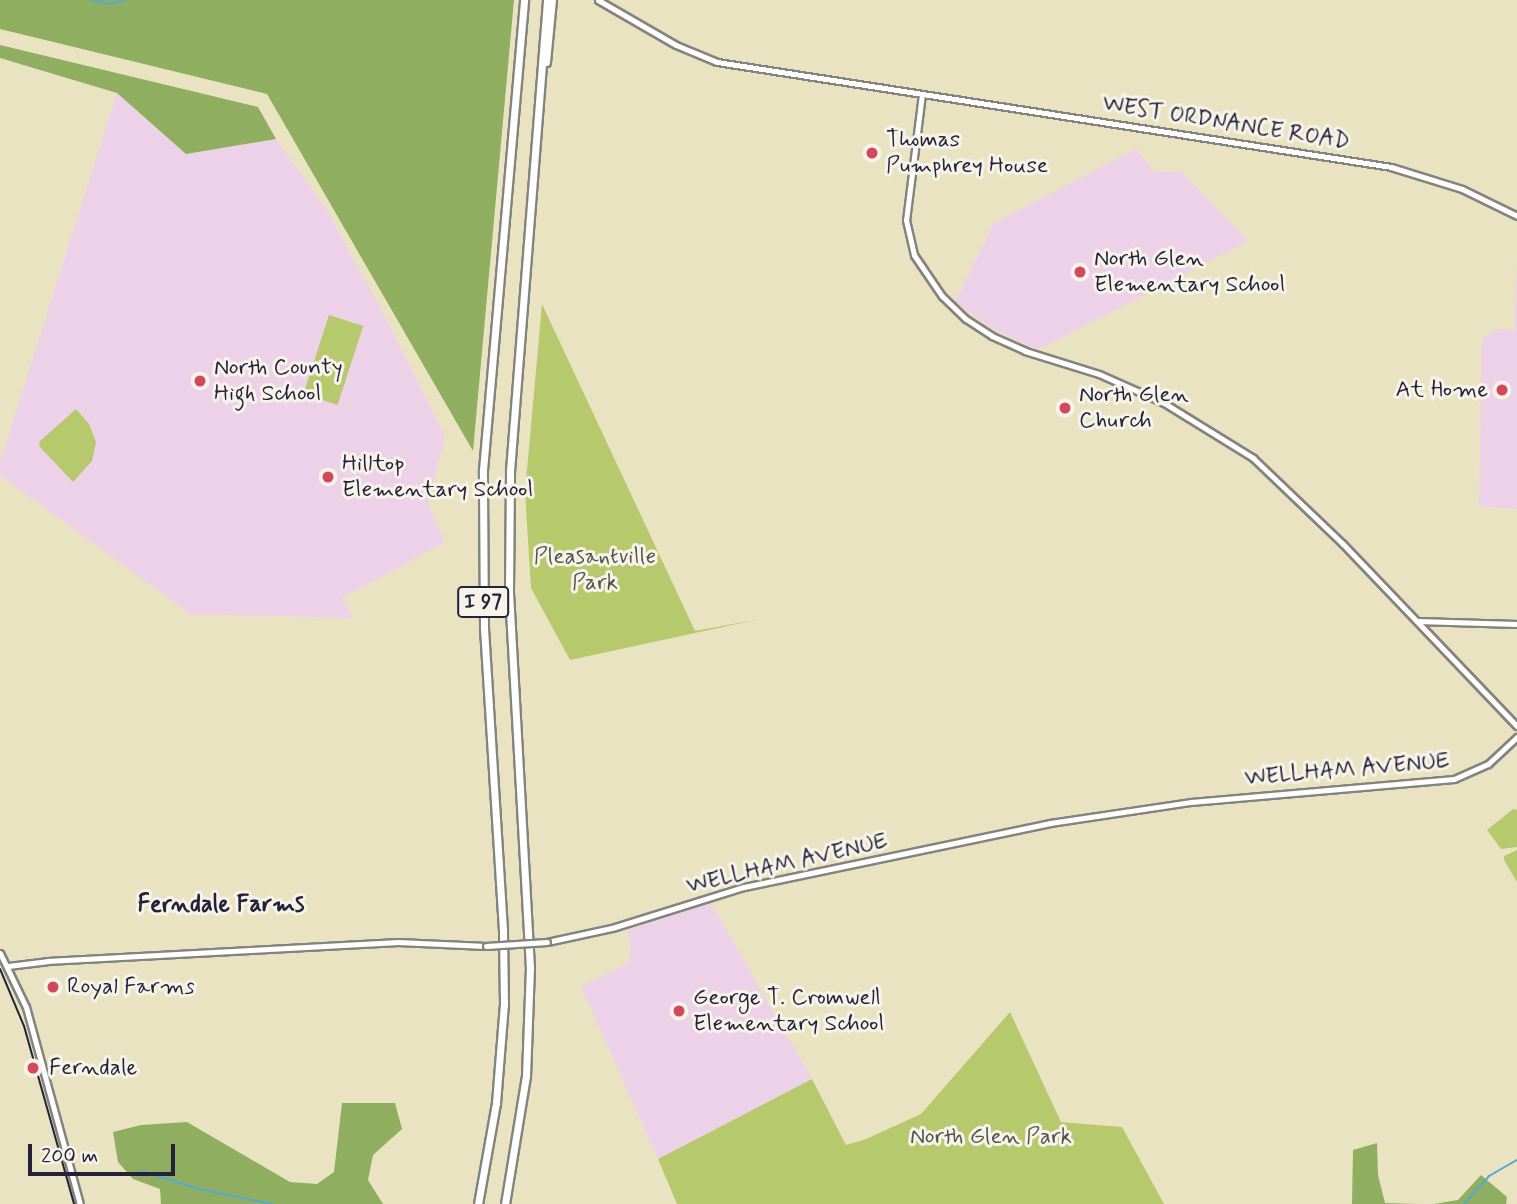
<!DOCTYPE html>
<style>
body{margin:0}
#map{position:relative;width:1517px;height:1204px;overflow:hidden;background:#e9e3c2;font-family:Mynerve,sans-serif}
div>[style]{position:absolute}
.built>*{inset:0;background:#edd1e9}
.green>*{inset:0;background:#b6ca6d;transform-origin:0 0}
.forest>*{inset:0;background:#90ae60}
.stream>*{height:2px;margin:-1px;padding:0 1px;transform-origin:1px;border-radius:1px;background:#53aad0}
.roads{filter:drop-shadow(2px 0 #86827e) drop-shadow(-2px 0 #86827e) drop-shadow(0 2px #86827e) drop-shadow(0 -2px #86827e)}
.tertiary>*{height:5px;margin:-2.5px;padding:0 2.5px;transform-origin:2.5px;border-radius:2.5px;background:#fff}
.secondary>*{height:5px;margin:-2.5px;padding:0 2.5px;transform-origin:2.5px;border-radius:2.5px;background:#fff}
.motorway>*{height:7px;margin:-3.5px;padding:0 3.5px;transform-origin:3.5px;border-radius:3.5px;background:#fff}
.tram>*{height:2px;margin:-1px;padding:0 1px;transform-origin:1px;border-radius:1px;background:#22223b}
.bridges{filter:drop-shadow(2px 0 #86827e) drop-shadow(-2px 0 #86827e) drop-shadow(0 2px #86827e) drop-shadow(0 -2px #86827e)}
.tertiary-bridge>*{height:5px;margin:-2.5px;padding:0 2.5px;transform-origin:2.5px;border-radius:2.5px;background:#fff}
.dots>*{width:19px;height:19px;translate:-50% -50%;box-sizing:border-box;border:4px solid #f7f3e8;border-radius:50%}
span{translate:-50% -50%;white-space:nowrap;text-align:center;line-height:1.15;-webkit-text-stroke:6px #f7f3e8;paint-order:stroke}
.shield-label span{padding:2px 5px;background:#f7f3e8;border:2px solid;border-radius:5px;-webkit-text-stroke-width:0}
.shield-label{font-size:21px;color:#22223b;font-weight:700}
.street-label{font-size:23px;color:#22223b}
.poi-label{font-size:23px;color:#22223b}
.left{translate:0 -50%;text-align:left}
.right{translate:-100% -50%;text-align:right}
.park-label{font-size:23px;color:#4e544a}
.neighbourhood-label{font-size:24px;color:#22223b;font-weight:700}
.scale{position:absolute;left:28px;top:1144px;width:147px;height:32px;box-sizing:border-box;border:4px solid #22223b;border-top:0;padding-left:9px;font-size:21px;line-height:24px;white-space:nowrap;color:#22223b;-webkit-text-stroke:5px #f7f3e8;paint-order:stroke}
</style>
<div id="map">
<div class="built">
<div style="clip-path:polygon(117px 93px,186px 154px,276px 139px,328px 212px,394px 334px,445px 436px,428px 504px,445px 542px,342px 598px,353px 618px,190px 614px,0 475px,0 462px)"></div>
<div style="clip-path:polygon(1136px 149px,1155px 172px,1181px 171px,1248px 241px,1038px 350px,988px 326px,955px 302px,994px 223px)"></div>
<div style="clip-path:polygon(1517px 266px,1517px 509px,1479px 506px,1482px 338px,1497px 329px,1514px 330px)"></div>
<div style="clip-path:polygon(710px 902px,812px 1079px,658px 1159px,581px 986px,629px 963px,631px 943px,627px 931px)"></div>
</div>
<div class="green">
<div style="clip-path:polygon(542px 304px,695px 631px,760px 619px,570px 660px,531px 588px,525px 492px)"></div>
<div style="left:329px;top:315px;width:36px;height:83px;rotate:18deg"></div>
<div style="clip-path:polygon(76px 409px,89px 424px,96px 442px,92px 461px,73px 482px,39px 446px,40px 441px)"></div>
<div style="clip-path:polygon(1513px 809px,1517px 810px,1517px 847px,1501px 849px,1487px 830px)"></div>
<div style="clip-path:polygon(1517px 850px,1517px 882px,1504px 860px,1504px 856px)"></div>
<div style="clip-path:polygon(1010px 1012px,1061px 1122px,1122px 1127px,1164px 1204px,677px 1204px,658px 1159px,812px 1079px,846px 1145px,866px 1139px,921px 1114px)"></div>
</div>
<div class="forest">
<div style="clip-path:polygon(0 0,514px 0,473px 451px,267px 94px,0 29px)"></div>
<div style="clip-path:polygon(0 45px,258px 107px,276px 139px,186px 154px,117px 93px,0 58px)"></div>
<div style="clip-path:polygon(342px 1103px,395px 1103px,402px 1129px,373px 1155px,368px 1180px,383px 1204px,161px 1204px,160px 1189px,133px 1179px,118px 1162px,113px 1132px,141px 1125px,187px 1122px,290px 1182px,317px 1184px,334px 1172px)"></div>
<div style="clip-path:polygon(1377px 1143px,1378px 1175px,1385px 1203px,1419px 1204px,1352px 1204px,1353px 1150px)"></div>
<div style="clip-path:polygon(1481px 1175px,1507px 1197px,1506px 1204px,1434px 1204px,1458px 1200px)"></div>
</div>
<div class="stream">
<div style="left:91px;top:0;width:20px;rotate:11deg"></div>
<div style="left:111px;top:4px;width:15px;rotate:-16deg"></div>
<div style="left:141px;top:1171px;width:61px;rotate:17.2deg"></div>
<div style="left:199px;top:1189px;width:75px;rotate:11.6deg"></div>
<div style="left:1464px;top:1204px;width:38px;rotate:-48deg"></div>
<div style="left:1489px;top:1176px;width:32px;rotate:-30deg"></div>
</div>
<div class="roads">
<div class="tertiary">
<div style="left:922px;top:94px;width:127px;rotate:97.2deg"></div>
<div style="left:906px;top:220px;width:36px;rotate:77deg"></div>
<div style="left:914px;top:255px;width:50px;rotate:55.7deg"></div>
<div style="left:942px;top:296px;width:33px;rotate:44deg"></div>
<div style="left:966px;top:319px;width:31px;rotate:33deg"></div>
<div style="left:992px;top:336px;width:36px;rotate:24deg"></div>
<div style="left:1025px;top:351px;width:77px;rotate:17.3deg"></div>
<div style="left:1099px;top:374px;width:71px;rotate:24deg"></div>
<div style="left:1164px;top:403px;width:105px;rotate:31.7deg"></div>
<div style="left:1253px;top:458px;width:123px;rotate:43.7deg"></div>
<div style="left:1342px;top:543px;width:253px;rotate:46.3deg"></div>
<div style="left:1417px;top:621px;width:100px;rotate:1.7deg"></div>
<div style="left:547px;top:942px;width:66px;rotate:-12.2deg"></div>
<div style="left:612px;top:928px;width:138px;rotate:-17.3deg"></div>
<div style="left:744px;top:887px;width:313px;rotate:-11.8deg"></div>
<div style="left:1050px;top:823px;width:143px;rotate:-8.5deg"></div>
<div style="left:1191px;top:802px;width:264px;rotate:-5deg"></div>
<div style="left:1454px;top:779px;width:37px;rotate:-24deg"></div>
<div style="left:1488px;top:764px;width:40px;rotate:-43deg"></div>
<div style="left:8px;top:966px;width:39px;rotate:-7deg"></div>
<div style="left:47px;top:961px;width:352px;rotate:-3.1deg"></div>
<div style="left:398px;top:942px;width:88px;rotate:2.6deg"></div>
</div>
<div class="secondary">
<div style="left:598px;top:0;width:90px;rotate:30deg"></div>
<div style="left:676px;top:45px;width:44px;rotate:22.5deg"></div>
<div style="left:717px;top:62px;width:682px;rotate:8.85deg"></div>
<div style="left:1391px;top:167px;width:74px;rotate:17.2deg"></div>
<div style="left:1462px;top:189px;width:61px;rotate:26.1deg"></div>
<div style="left:0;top:953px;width:60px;rotate:64.3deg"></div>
<div style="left:26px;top:1007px;width:204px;rotate:74.7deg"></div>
</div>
<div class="motorway">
<div style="left:546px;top:62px;width:62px;rotate:-84.5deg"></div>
<div style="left:478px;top:1204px;width:103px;rotate:-79.9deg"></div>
<div style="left:496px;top:1103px;width:99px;rotate:-85.4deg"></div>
<div style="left:504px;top:1004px;width:74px;rotate:-90.8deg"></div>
<div style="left:503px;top:930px;width:304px;rotate:-93.6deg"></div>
<div style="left:484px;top:627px;width:157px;rotate:-90.4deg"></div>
<div style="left:483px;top:470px;width:472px;rotate:-85deg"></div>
<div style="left:505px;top:1204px;width:130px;rotate:-80.7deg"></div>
<div style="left:526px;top:1076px;width:108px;rotate:-87.9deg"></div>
<div style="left:530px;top:968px;width:378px;rotate:-93.2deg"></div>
<div style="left:509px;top:591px;width:120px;rotate:-89.5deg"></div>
<div style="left:510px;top:471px;width:472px;rotate:-85.5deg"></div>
</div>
</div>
<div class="tram">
<div style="left:0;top:969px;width:62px;rotate:67.2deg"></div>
<div style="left:24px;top:1026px;width:185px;rotate:74.3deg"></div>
</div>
<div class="bridges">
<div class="tertiary-bridge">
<div style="left:486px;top:946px;width:61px;rotate:-3.8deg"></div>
</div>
</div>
<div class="dots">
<div style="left:872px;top:153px;background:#d1495b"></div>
<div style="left:1080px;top:272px;background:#d1495b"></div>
<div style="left:200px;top:381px;background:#d1495b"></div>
<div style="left:1502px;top:390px;background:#d1495b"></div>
<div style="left:1065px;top:408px;background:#d1495b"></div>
<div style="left:328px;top:477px;background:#d1495b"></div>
<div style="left:53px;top:987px;background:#d1495b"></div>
<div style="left:679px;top:1011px;background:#d1495b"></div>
<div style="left:33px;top:1068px;background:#d1495b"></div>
</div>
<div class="shield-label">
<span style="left:483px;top:602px">I 97</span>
</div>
<div class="street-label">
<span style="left:1226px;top:123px;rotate:9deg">WEST ORDNANCE ROAD</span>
<span style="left:1347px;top:770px;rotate:-5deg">WELLHAM AVENUE</span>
<span style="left:787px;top:864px;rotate:-13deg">WELLHAM AVENUE</span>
</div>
<div class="poi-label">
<span class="left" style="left:886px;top:153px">Thomas<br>Pumphrey House</span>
<span class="left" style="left:1094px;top:272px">North Glen<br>Elementary School</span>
<span class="left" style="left:214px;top:381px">North County<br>High School</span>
<span class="right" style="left:1488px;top:390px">At Home</span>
<span class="left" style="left:1079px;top:408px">North Glen<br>Church</span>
<span class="left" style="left:342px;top:477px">Hilltop<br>Elementary School</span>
<span class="left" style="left:67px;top:987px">Royal Farms</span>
<span class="left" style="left:693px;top:1011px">George T. Cromwell<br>Elementary School</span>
<span class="left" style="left:49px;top:1068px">Ferndale</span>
</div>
<div class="park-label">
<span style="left:595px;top:570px">Pleasantville<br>Park</span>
<span style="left:991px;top:1137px">North Glen Park</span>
</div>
<div class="neighbourhood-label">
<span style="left:221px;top:905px">Ferndale Farms</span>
</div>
<div class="scale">200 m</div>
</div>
